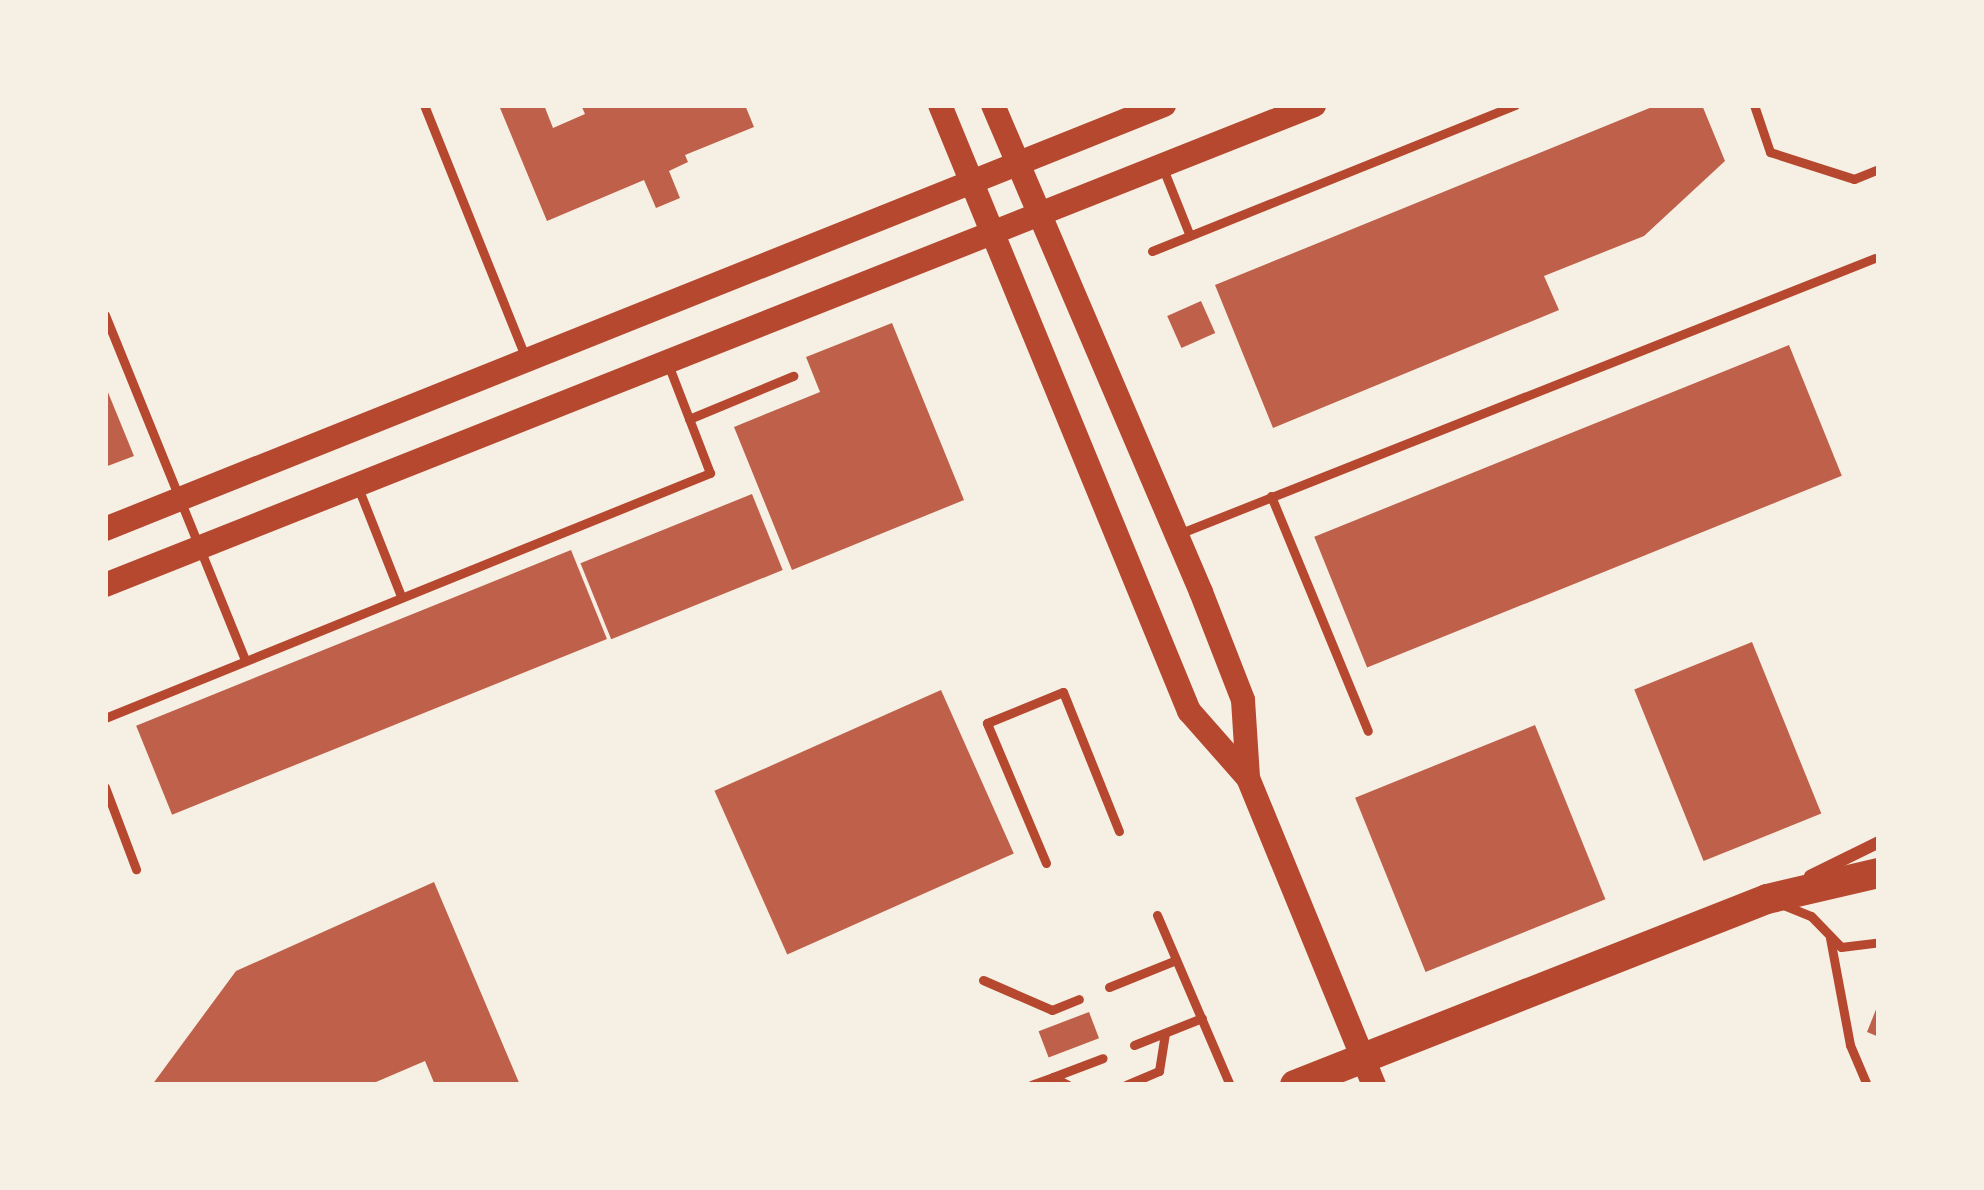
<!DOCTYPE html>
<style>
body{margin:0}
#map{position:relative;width:1984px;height:1190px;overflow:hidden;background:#f6efe4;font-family:Arial,sans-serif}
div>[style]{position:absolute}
.building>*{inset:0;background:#bf614a;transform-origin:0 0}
.service>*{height:9px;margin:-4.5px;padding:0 4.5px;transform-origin:4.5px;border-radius:4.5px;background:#b5482f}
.minor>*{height:12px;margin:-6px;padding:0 6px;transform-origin:6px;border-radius:6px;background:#b5482f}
.secondary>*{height:24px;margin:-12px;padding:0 12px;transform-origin:12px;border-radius:12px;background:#b5482f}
.primary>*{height:30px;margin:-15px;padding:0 15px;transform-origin:15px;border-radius:15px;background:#b5482f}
span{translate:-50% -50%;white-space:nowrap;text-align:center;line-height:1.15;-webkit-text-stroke:12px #f6efe4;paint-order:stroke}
.frame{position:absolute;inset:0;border:108px solid #f6efe4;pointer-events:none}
</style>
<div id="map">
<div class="building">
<div style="clip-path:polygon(544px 105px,553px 128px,585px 114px,581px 105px,745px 105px,754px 127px,685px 155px,688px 162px,669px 171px,680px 198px,656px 208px,644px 180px,547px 221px,500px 108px)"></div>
<div style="clip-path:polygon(1657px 105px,1702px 105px,1725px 161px,1644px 236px,1544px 276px,1559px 310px,1273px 428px,1215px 285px)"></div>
<div style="left:1201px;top:301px;width:35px;height:37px;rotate:66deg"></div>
<div style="clip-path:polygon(892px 323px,964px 500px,792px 570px,734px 427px,820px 392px,806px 357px)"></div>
<div style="left:1789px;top:345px;width:141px;height:512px;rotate:68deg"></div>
<div style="clip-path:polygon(105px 385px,134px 456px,105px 467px)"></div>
<div style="left:752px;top:494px;width:82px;height:185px;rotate:68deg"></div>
<div style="left:571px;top:550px;width:96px;height:469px;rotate:68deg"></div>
<div style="left:1752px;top:642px;width:185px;height:127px;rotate:68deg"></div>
<div style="left:941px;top:690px;width:179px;height:248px;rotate:66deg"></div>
<div style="left:1535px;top:725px;width:188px;height:194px;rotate:68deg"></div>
<div style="clip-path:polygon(434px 882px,520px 1085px,435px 1085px,425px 1061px,369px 1085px,152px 1085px,236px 971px)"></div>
<div style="clip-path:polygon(1879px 1002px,1879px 1037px,1867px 1032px)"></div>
<div style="left:1089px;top:1012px;width:28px;height:54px;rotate:69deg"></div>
</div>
<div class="service">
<div style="left:424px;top:105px;width:271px;rotate:68.1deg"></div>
<div style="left:1754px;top:105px;width:50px;rotate:71.2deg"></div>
<div style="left:1770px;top:152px;width:88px;rotate:17.8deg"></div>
<div style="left:1854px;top:179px;width:27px;rotate:-22deg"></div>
<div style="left:1162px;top:166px;width:75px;rotate:68.2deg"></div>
<div style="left:1152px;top:251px;width:391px;rotate:-21.9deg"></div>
<div style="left:105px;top:315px;width:371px;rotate:67.9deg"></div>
<div style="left:689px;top:419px;width:113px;rotate:-22.5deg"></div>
<div style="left:359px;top:490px;width:114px;rotate:68.4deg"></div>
<div style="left:1271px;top:496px;width:254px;rotate:67.6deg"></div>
<div style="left:1181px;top:533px;width:746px;rotate:-21.62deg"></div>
<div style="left:105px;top:718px;width:653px;rotate:-22.05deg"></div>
<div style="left:710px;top:473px;width:114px;rotate:-111.1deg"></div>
<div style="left:105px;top:787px;width:88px;rotate:69.3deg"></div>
<div style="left:1046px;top:863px;width:152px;rotate:-112.9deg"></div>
<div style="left:987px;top:723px;width:82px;rotate:-22.2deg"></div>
<div style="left:1063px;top:692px;width:150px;rotate:68.1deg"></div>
<div style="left:1781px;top:904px;width:32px;rotate:22deg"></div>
<div style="left:1811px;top:916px;width:43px;rotate:45.9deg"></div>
<div style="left:1841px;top:947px;width:38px;rotate:-7deg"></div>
<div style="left:1157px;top:915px;width:185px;rotate:66.8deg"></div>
<div style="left:1830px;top:938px;width:109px;rotate:79.4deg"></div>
<div style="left:1850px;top:1045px;width:43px;rotate:67deg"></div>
<div style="left:983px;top:980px;width:75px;rotate:23.5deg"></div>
<div style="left:1052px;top:1010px;width:29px;rotate:-22deg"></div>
<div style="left:1109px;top:987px;width:72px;rotate:-21.9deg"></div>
<div style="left:1134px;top:1045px;width:73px;rotate:-21.7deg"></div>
<div style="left:1053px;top:1077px;width:53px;rotate:-20.8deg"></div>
<div style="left:1031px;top:1085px;width:23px;rotate:-20deg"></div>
<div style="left:1053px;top:1077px;width:17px;rotate:28deg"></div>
<div style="left:1126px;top:1085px;width:36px;rotate:-23deg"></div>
<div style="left:1159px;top:1071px;width:37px;rotate:-81deg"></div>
</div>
<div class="minor">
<div style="left:1810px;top:876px;width:77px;rotate:-26.2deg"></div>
</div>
<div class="secondary">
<div style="left:940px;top:105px;width:655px;rotate:67.66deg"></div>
<div style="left:1189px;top:711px;width:89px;rotate:48.6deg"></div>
<div style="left:993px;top:105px;width:530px;rotate:66.87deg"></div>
<div style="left:1201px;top:592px;width:116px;rotate:68.7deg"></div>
<div style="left:1243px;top:700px;width:78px;rotate:86.3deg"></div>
<div style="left:1248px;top:778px;width:332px;rotate:67.7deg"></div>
<div style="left:105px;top:529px;width:1141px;rotate:-21.82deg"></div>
<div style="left:105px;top:585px;width:1301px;rotate:-21.65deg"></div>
</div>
<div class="primary">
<div style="left:1295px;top:1085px;width:507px;rotate:-21.51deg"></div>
<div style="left:1767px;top:899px;width:115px;rotate:-13.1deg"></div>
</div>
<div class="frame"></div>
</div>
